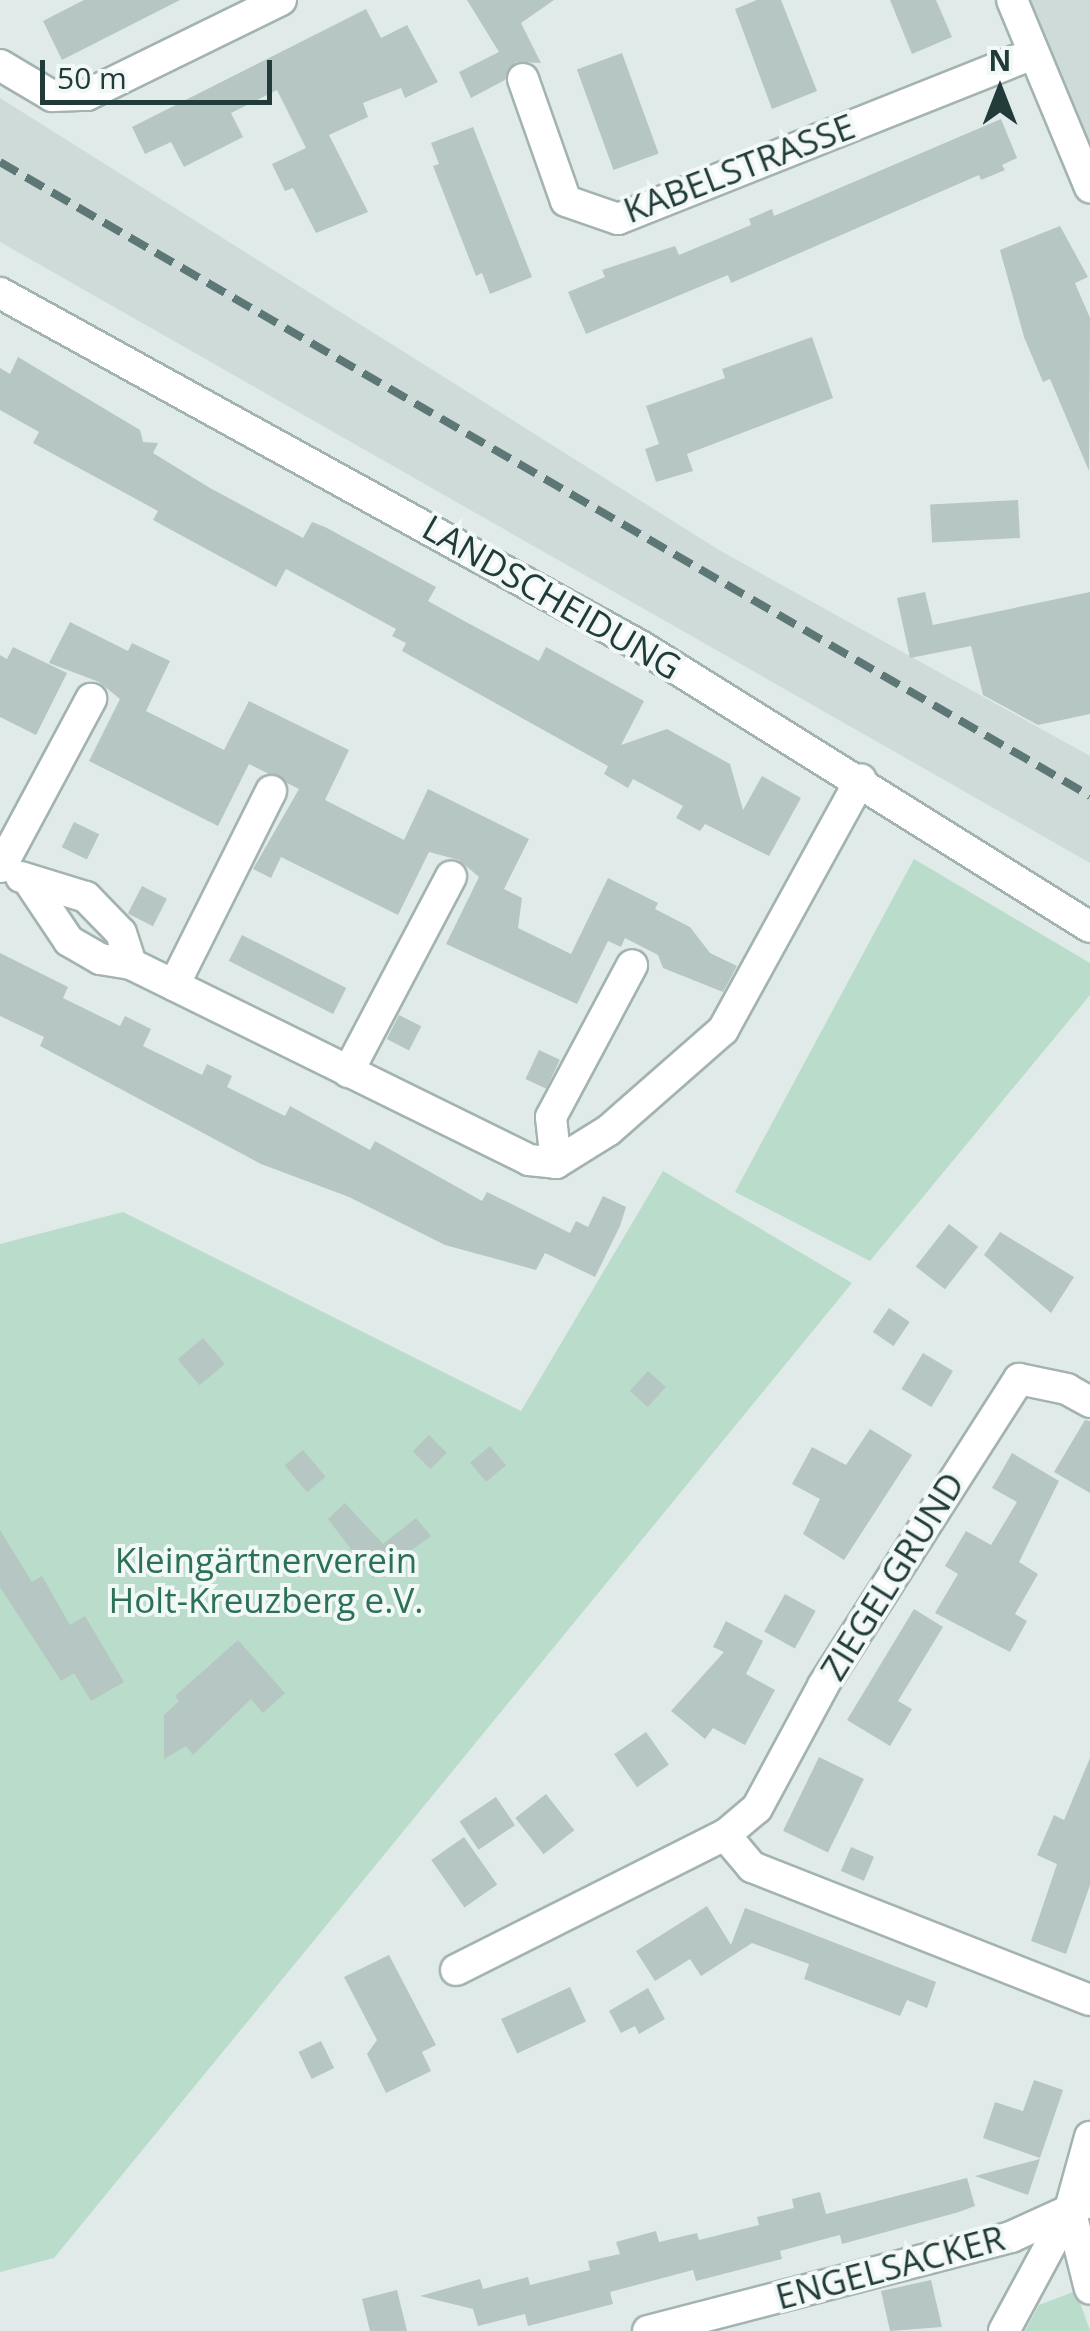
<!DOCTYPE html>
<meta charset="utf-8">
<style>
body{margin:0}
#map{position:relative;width:1090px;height:2331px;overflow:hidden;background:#e0ebe9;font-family:"Open Sans",sans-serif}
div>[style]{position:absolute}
.built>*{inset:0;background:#cfdbd8}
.green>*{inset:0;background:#b9dccb}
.building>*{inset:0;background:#b6c6c2;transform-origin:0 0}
.roads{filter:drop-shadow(2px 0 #a3b3b1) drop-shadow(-2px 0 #a3b3b1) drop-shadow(0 2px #a3b3b1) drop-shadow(0 -2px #a3b3b1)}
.minor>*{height:30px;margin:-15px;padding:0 15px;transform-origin:15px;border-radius:15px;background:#fff}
.rail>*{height:8px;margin-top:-4px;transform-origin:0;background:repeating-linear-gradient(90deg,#5c7776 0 20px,transparent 0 30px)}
span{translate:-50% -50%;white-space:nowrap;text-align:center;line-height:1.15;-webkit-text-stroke:8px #f1f8f6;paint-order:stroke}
.street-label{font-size:35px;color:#213b3a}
.park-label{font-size:35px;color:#2c7157}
.north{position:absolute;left:950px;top:40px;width:100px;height:100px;-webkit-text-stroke:8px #f1f8f6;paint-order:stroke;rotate:0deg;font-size:28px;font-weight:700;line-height:40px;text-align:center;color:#213b3a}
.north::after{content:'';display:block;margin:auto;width:35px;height:45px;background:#213b3a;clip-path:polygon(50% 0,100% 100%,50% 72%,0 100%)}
.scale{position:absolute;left:40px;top:60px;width:232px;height:45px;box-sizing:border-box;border:5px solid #213b3a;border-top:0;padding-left:12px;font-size:30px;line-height:35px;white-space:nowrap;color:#213b3a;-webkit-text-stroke:8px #f1f8f6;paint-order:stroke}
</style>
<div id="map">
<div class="built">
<div style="clip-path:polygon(1031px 0,1090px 0,1090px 146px)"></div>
<div style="clip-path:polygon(0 98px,719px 550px,1090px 756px,1090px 863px,0 242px)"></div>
</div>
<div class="green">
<div style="clip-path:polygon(914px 859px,1090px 963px,1090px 995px,870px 1261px,735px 1192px)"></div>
<div style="clip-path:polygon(663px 1171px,852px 1283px,54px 2258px,0 2272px,0 1244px,123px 1212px,521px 1411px)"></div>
<div style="clip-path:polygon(1076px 2291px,1090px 2331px,1025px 2331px,1039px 2305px)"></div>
</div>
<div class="building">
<div style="clip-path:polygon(84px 0,180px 0,62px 60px,43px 21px)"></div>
<div style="clip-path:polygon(467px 0,554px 0,521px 23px,541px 63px,516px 62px,505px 80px,471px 98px,459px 72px,499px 52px)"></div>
<div style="clip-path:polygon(757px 0,781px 0,817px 91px,772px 109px,735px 9px)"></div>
<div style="clip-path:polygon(890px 0,936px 0,952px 37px,912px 54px)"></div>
<div style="clip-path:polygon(366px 9px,381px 38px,407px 25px,438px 82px,405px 98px,401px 88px,363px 103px,368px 117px,329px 135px,368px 212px,316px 233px,293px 188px,285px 191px,272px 164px,306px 148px,277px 90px,231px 113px,243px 137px,184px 167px,171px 142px,145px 154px,132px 127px)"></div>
<div style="left:622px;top:53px;width:107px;height:48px;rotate:70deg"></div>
<div style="clip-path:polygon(1001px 119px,1017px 158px,1002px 165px,1005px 170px,981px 180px,979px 175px,731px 283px,728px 275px,586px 334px,568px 292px,605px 277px,602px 270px,675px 246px,679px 255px,751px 225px,749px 219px,772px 209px,774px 216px)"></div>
<div style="clip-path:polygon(473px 127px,532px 277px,490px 294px,482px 273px,476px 276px,433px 166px,439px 164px,431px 143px)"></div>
<div style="clip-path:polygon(1060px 226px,1088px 277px,1075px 283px,1090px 318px,1089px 471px,1050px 379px,1043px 382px,1024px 337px,1000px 250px)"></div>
<div style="clip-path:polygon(812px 337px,833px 398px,687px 454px,693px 471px,656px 482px,645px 449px,659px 444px,646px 406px,725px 378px,722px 369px)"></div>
<div style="clip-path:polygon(18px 357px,140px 430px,143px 442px,158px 443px,153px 453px,210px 488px,303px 538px,312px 522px,325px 527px,436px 587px,428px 601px,466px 622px,539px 661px,546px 647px,644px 701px,621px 745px,667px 729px,730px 764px,743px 810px,762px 776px,801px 798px,769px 856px,705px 824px,700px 831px,676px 818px,683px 806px,633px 779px,628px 788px,604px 774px,608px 766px,402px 651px,406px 643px,392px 636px,396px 629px,286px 569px,276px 587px,153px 520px,158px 511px,33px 443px,39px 432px,0 410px,0 368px,10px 374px)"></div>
<div style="left:1018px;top:500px;width:38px;height:88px;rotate:87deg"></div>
<div style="clip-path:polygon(925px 592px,933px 625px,1090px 592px,1090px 714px,1038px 725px,983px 695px,971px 646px,910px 658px,897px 598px)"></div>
<div style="clip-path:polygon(70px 622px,128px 651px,132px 643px,170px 661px,146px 711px,224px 750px,249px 701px,349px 750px,325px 800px,404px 840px,428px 789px,529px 839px,504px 889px,522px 898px,518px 928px,571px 954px,608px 878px,658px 903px,655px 909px,690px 927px,710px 953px,737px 966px,723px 992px,663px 968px,658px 955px,625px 938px,621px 947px,608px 941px,577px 1004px,446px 944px,479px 877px,459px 860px,429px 852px,398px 915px,281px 857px,271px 878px,253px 869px,299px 789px,249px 764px,218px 826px,89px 761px,120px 699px,99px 682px,49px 663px)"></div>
<div style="clip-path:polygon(13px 647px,67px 673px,36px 735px,0 717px,0 655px,7px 659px)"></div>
<div style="left:74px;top:822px;width:28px;height:28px;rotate:26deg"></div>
<div style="left:142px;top:886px;width:28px;height:31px;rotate:27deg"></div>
<div style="left:242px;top:935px;width:117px;height:29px;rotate:27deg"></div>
<div style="clip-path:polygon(0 953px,68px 987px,63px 998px,120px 1026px,125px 1016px,151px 1029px,143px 1046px,202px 1075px,207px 1064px,232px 1076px,227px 1087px,285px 1116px,290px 1106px,370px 1150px,375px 1141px,482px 1201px,487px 1192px,570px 1233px,576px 1221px,588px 1227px,603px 1196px,626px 1207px,620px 1226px,595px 1277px,545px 1253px,536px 1270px,445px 1245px,349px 1197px,261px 1164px,40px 1046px,44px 1037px,0 1016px)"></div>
<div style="left:399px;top:1015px;width:25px;height:27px;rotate:27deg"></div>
<div style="left:539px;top:1050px;width:23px;height:32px;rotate:25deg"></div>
<div style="left:949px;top:1224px;width:37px;height:54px;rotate:38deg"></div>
<div style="clip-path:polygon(1000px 1232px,1074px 1277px,1051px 1313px,984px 1255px)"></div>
<div style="left:889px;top:1308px;width:25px;height:29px;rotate:34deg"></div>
<div style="left:203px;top:1338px;width:34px;height:33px;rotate:50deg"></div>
<div style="left:923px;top:1353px;width:35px;height:42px;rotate:31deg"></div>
<div style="left:648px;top:1371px;width:24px;height:27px;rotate:42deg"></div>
<div style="clip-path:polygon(1085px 1420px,1090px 1421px,1090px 1493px,1054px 1472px)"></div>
<div style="clip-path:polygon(870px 1429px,912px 1455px,844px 1560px,803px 1534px,820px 1499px,792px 1484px,812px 1447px,846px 1465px)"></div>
<div style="left:429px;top:1435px;width:25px;height:23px;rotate:45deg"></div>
<div style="left:490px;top:1446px;width:25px;height:26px;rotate:50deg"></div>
<div style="left:303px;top:1450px;width:35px;height:24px;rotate:50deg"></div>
<div style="clip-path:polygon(1012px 1453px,1059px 1481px,1019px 1562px,1038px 1574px,1015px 1614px,1027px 1621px,1010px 1652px,935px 1613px,958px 1574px,945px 1566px,966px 1531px,991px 1545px,1017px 1502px,992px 1488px)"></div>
<div style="clip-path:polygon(345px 1503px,383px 1544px,416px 1518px,431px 1536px,373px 1578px,328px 1519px)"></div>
<div style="clip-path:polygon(0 1530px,32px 1582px,42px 1576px,70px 1625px,85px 1616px,124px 1682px,91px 1701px,74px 1673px,61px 1681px,0 1587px)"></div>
<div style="left:785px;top:1594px;width:35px;height:43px;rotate:29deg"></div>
<div style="clip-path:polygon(914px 1609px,943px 1627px,898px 1701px,912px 1709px,890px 1746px,847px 1720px)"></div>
<div style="clip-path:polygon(726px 1621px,763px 1641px,746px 1674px,775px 1690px,745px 1745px,713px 1728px,705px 1739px,671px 1711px,724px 1652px,713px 1647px)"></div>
<div style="clip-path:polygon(238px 1640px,285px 1693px,263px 1713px,251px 1699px,193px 1755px,186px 1746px,164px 1759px,164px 1715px,179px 1701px,175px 1696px)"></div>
<div style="left:646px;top:1732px;width:40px;height:39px;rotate:55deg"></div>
<div style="left:819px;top:1757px;width:50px;height:82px;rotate:26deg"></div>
<div style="clip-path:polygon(1090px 1758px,1090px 1885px,1066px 1954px,1031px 1941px,1057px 1864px,1037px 1855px,1054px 1815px,1064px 1820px)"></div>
<div style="left:546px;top:1794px;width:46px;height:39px;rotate:52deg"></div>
<div style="left:496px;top:1797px;width:34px;height:44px;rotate:56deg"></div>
<div style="left:464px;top:1837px;width:58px;height:40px;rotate:55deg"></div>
<div style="left:851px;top:1847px;width:25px;height:26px;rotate:23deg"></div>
<div style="clip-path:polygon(707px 1906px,731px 1945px,745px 1908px,936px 1982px,927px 2008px,907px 2000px,900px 2016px,804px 1979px,809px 1964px,752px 1943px,701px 1976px,690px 1959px,655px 1981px,636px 1951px)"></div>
<div style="clip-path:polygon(389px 1955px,436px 2045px,422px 2052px,431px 2071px,386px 2093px,367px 2054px,377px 2040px,344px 1977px)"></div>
<div style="left:570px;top:1987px;width:38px;height:76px;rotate:65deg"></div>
<div style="clip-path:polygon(648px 1988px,665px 2019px,639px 2034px,635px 2026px,621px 2033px,609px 2011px)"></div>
<div style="left:321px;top:2041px;width:30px;height:25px;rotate:64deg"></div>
<div style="clip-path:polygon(1034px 2080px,1063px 2090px,1040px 2158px,983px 2138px,995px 2102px,1023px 2111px)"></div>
<div style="clip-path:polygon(1040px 2159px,1028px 2195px,975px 2176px)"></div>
<div style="clip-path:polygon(967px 2178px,975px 2206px,959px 2212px,842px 2244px,840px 2235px,817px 2241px,780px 2251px,782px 2259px,696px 2281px,693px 2270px,610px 2292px,613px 2304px,528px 2326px,525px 2314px,478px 2326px,473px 2309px,420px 2296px,480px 2279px,483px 2289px,528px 2277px,530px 2285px,590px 2270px,588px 2261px,620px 2254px,616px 2242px,656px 2231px,659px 2242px,697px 2233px,699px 2240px,759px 2225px,757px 2217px,794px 2208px,792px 2199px,820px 2192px,826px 2214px)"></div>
<div style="clip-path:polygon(931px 2280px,942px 2327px,890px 2331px,881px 2291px)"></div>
<div style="clip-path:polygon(397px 2290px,407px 2331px,370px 2331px,362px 2299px)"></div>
</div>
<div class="roads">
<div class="minor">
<div style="left:1012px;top:0;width:203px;rotate:67.4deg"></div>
<div style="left:0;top:65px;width:61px;rotate:30.8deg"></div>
<div style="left:52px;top:96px;width:35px;rotate:-2deg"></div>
<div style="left:87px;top:95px;width:216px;rotate:-26.1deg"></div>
<div style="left:523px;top:79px;width:129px;rotate:70.6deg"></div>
<div style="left:566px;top:201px;width:55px;rotate:19.1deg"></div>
<div style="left:618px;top:219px;width:446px;rotate:-21.7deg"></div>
<div style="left:0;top:293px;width:733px;rotate:28.87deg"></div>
<div style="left:642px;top:647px;width:528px;rotate:32.01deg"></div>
<div style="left:1px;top:867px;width:191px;rotate:-61.8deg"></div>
<div style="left:21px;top:877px;width:68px;rotate:17.1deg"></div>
<div style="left:86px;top:897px;width:50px;rotate:45.8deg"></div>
<div style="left:121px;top:933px;width:33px;rotate:72deg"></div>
<div style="left:28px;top:880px;width:73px;rotate:56.1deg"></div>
<div style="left:69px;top:941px;width:36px;rotate:30deg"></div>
<div style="left:100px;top:959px;width:31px;rotate:9deg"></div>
<div style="left:131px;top:964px;width:444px;rotate:26.2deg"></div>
<div style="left:529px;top:1160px;width:27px;rotate:6deg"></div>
<div style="left:556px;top:1163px;width:62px;rotate:-31.9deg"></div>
<div style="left:609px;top:1130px;width:152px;rotate:-41.3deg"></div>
<div style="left:723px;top:1030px;width:286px;rotate:-61.2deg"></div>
<div style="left:174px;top:985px;width:217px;rotate:-63.4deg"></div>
<div style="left:348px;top:1072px;width:221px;rotate:-62.2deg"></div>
<div style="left:556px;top:1163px;width:46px;rotate:-96.2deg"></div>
<div style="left:551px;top:1117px;width:172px;rotate:-61.9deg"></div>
<div style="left:1090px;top:1402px;width:26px;rotate:-151deg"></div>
<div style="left:1067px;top:1389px;width:49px;rotate:-168.2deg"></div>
<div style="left:1019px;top:1379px;width:364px;rotate:122.6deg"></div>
<div style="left:823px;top:1686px;width:139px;rotate:118.4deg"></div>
<div style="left:757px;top:1808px;width:42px;rotate:139.8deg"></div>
<div style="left:725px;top:1835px;width:42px;rotate:49.8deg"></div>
<div style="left:752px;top:1867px;width:363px;rotate:21.5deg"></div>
<div style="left:456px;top:1970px;width:301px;rotate:-26.7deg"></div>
<div style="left:1070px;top:2209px;width:82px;rotate:76deg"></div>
<div style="left:648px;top:2331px;width:375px;rotate:-14.5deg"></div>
<div style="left:1011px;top:2237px;width:87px;rotate:-24.5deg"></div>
<div style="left:1004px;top:2331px;width:139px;rotate:-61.6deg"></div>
<div style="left:1070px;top:2209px;width:75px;rotate:-74.5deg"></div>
</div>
</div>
<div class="rail">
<div style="left:0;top:162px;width:1261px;rotate:30.18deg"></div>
</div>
<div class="street-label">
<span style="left:739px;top:168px;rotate:-21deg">KABELSTRASSE</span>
<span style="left:552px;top:597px;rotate:30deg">LANDSCHEIDUNG</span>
<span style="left:892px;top:1576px;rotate:-58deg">ZIEGELGRUND</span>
<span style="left:890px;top:2267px;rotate:-15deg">ENGELSACKER</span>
</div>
<div class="park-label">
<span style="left:266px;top:1580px">Kleingärtnerverein<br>Holt-Kreuzberg e.V.</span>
</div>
<div class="north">N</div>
<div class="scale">50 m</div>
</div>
